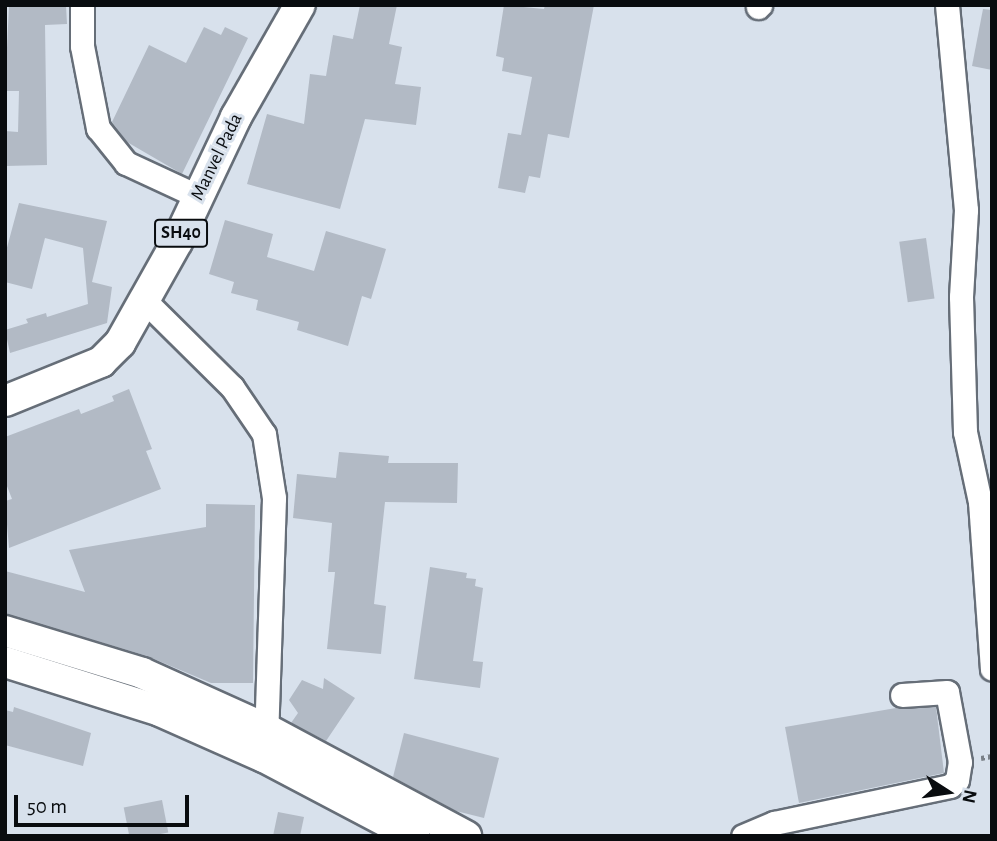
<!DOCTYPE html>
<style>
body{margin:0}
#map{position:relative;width:997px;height:841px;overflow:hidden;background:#d8e1ec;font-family:"Alegreya Sans",sans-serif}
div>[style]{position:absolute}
.building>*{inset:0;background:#b2bac5;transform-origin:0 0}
.path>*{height:4.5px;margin-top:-2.25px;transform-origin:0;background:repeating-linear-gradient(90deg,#7a8087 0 3.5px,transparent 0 7px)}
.roads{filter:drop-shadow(2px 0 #666e78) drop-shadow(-2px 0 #666e78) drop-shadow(0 2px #666e78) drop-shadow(0 -2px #666e78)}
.minor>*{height:23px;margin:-11.5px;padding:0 11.5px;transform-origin:11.5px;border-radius:11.5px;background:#fff}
.major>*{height:30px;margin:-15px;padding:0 15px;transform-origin:15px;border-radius:15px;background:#fff}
span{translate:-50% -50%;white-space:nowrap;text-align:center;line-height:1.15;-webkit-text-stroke:6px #d8e1ec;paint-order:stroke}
.shield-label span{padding:2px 5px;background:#d8e1ec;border:2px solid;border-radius:5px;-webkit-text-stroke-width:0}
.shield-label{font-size:18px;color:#090c0f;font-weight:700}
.street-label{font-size:19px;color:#090c0f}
.frame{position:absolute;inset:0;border:7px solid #090c0f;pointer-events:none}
.north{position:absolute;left:913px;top:757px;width:70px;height:70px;-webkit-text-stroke:5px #d8e1ec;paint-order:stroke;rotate:102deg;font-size:19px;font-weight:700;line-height:28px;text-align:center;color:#090c0f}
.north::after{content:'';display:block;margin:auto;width:24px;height:32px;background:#090c0f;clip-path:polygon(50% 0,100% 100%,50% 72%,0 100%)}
.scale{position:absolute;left:14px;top:795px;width:175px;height:32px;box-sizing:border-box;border:4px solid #090c0f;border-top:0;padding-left:9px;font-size:21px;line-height:24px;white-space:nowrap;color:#090c0f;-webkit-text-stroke:5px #d8e1ec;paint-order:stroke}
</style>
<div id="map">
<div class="building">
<div style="clip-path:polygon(9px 5px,66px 5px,67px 24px,45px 25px,47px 165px,5px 166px,5px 131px,18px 132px,19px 91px,5px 91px)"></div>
<div style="clip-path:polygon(360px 5px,397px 5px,389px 44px,402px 47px,395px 84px,421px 87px,416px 125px,365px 119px,340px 209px,247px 184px,267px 114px,304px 124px,310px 74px,326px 76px,333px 35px,353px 39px)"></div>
<div style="clip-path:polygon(504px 5px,544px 9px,545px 5px,594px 5px,569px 138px,548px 134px,540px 178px,529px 176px,525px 193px,498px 188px,508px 133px,521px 135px,532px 77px,502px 71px,504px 58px,496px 56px)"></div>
<div style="clip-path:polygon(983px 9px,992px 10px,992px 70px,972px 66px)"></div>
<div style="clip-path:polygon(204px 27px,221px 35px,225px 27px,248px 38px,182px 174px,127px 142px,112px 122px,149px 45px,186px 63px)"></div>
<div style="clip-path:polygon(19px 203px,107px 221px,92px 282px,112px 287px,107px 323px,10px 353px,5px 330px,28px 323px,26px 319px,46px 313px,47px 317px,88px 304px,83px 248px,45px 238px,32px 289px,5px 282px,5px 255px)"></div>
<div style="clip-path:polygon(225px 220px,273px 234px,267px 257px,314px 271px,326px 231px,386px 249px,371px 299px,362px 296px,348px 346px,297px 330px,299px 322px,256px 310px,258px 300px,231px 293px,234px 282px,209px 274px)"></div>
<div style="left:926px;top:238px;width:61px;height:27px;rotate:82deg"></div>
<div style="clip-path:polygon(129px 389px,152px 449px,146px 451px,161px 489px,9px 548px,5px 501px,12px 499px,5px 481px,5px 437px,79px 409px,81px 414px,114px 401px,112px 396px)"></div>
<div style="clip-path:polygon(339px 452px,389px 456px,388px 463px,458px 463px,457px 503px,385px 502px,374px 604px,386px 606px,381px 654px,327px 649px,335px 572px,328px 572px,332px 523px,293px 518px,297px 474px,336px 478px)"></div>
<div style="clip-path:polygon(206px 504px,255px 505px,253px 683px,211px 683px,147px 656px,5px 614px,5px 571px,85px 592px,69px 550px,206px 527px)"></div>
<div style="clip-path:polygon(430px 567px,467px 573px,466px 578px,476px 579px,475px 586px,483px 588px,473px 661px,483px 662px,480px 688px,414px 679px)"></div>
<div style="clip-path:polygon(324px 678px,355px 698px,326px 741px,291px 723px,298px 713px,289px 700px,302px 680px,323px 689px)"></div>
<div style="clip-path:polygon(14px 707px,91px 733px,83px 766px,5px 745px,5px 710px,13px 712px)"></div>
<div style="clip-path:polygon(936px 707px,944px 773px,799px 803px,785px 727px,896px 708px)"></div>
<div style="clip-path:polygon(404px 733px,499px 758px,484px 818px,456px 811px,393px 777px)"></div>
<div style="left:162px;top:800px;width:33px;height:39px;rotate:79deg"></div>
<div style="clip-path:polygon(278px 812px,304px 817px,300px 836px,273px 836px)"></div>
</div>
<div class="path">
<div style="left:981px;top:758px;width:11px;rotate:-10deg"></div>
</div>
<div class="roads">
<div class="minor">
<div style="left:82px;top:5px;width:41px;rotate:90deg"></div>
<div style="left:82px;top:46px;width:84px;rotate:79deg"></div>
<div style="left:98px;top:128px;width:45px;rotate:51.3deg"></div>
<div style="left:126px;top:163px;width:78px;rotate:24.9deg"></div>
<div style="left:947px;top:5px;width:206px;rotate:84.7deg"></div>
<div style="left:966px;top:210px;width:87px;rotate:93.3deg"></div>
<div style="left:961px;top:297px;width:135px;rotate:88.3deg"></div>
<div style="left:965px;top:432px;width:72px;rotate:77.9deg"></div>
<div style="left:980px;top:502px;width:167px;rotate:85.9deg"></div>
<div style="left:758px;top:7px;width:3px;rotate:-45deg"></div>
<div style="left:144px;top:300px;width:124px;rotate:44.7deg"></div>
<div style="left:232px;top:387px;width:57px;rotate:55.8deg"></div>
<div style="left:264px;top:434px;width:65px;rotate:81.1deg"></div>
<div style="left:274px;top:498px;width:245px;rotate:91.9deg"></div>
<div style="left:743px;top:836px;width:34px;rotate:-23deg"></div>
<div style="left:774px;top:823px;width:180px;rotate:-11.9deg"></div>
<div style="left:950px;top:786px;width:9px;rotate:-41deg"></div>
<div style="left:957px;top:780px;width:18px;rotate:-81deg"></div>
<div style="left:960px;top:762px;width:71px;rotate:-100.5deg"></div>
<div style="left:947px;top:692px;width:45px;rotate:176.2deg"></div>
</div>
<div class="major">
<div style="left:5px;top:401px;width:104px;rotate:-22.1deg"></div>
<div style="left:101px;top:362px;width:27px;rotate:-45deg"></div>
<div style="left:120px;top:343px;width:116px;rotate:-60.6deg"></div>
<div style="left:177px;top:242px;width:138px;rotate:-64.7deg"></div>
<div style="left:236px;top:117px;width:129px;rotate:-60.3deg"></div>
<div style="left:5px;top:631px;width:143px;rotate:17deg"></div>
<div style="left:142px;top:673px;width:138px;rotate:24.3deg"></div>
<div style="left:268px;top:730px;width:225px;rotate:28.2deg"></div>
<div style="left:5px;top:662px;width:163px;rotate:17.5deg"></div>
<div style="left:160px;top:711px;width:114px;rotate:23.9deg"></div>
<div style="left:264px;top:757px;width:170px;rotate:27.8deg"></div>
</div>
</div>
<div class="shield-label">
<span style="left:181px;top:233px">SH40</span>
</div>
<div class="street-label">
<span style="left:217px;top:157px;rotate:-64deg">Manvel Pada</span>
</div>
<div class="frame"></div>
<div class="north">N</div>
<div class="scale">50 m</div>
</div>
